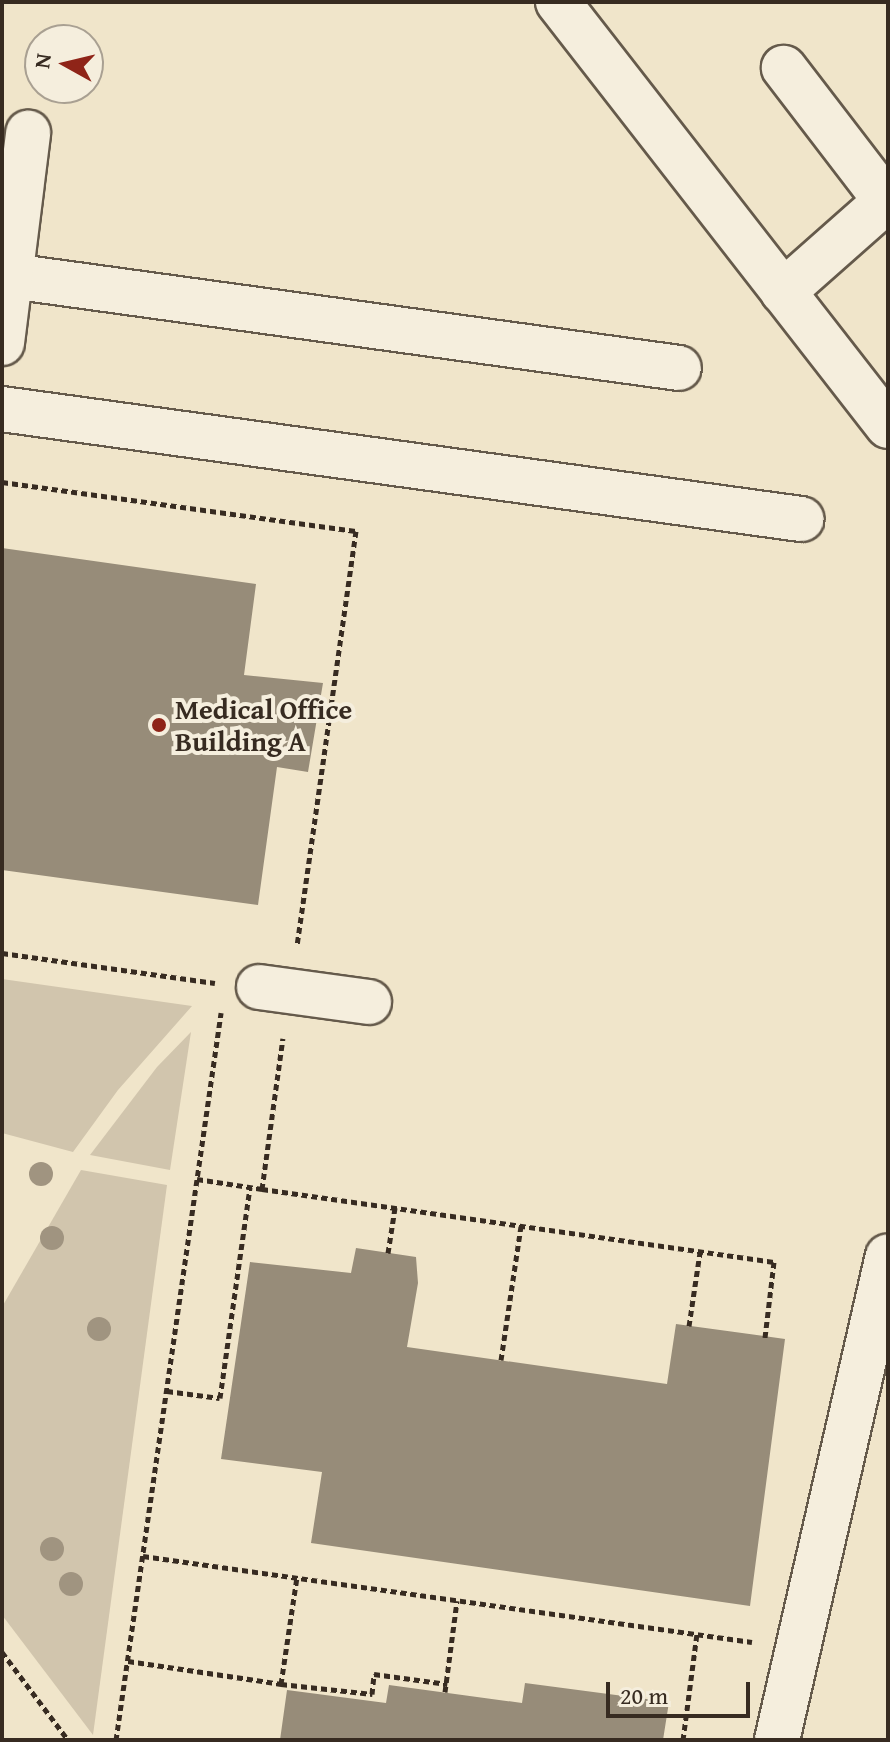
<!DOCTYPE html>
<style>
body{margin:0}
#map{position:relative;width:890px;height:1742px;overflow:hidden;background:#f0e5ca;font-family:"Gentium Book Plus",serif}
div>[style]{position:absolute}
.green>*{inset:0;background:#d1c5ad}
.building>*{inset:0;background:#978c79}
.path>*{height:5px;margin-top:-2.5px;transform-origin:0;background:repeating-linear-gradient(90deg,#372b21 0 6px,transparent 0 10px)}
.roads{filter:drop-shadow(2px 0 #655a4b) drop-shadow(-2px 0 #655a4b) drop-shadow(0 2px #655a4b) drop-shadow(0 -2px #655a4b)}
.minor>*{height:44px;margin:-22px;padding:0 22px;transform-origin:22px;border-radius:22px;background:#f5eedd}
.trees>*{width:24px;height:24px;margin:-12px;border-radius:50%;background:#a09480}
.dots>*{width:22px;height:22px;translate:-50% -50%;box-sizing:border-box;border:4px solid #f5eedd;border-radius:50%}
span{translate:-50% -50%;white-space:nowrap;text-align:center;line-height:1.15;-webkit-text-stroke:8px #f5eedd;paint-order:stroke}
.poi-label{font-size:28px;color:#372b21;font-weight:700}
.left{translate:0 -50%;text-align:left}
.frame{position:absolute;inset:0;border:4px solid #372b21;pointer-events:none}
.north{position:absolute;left:24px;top:24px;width:80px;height:80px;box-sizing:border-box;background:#f5eedd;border:2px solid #a9a092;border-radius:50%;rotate:278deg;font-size:22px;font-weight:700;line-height:32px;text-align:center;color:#372b21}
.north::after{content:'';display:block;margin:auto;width:28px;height:36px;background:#8f2418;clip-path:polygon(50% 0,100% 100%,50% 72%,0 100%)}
.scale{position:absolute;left:606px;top:1682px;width:144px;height:36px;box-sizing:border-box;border:4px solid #372b21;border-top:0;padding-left:10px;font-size:24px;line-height:28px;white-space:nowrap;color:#372b21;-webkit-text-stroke:6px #f5eedd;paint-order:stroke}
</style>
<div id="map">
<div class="green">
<div style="clip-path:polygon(2px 979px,192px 1006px,118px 1090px,73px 1152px,2px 1133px)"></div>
<div style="clip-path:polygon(191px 1032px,170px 1170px,90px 1155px,157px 1067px)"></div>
<div style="clip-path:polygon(81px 1170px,167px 1185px,93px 1735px,2px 1615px,2px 1307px)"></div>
</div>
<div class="building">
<div style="clip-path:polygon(2px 548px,256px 584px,244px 675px,323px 683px,308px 772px,277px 767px,258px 905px,2px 870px)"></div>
<div style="clip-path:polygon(356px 1248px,416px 1257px,418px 1283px,407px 1347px,667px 1384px,676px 1324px,785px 1339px,750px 1606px,311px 1543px,322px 1472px,221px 1459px,250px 1262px,351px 1273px)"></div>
<div style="clip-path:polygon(525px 1683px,669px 1702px,663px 1740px,280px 1740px,287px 1690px,386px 1703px,389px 1685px,522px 1703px)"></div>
</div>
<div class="path">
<div style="left:2px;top:482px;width:357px;rotate:7.9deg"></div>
<div style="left:356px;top:531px;width:418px;rotate:98.1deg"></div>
<div style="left:2px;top:953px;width:215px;rotate:8deg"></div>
<div style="left:197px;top:1179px;width:66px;rotate:8.7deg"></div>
<div style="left:262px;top:1189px;width:152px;rotate:-82.1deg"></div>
<div style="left:262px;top:1189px;width:517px;rotate:8.11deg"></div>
<div style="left:774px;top:1262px;width:76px;rotate:96.8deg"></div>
<div style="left:388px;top:1253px;width:46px;rotate:-81.2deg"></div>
<div style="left:689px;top:1326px;width:75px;rotate:-81.5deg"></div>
<div style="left:501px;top:1360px;width:135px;rotate:-81.5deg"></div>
<div style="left:167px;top:1391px;width:53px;rotate:7.5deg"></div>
<div style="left:220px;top:1398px;width:213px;rotate:-81.9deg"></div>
<div style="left:143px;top:1556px;width:615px;rotate:8.04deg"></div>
<div style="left:2px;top:1652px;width:110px;rotate:53.1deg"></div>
<div style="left:128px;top:1661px;width:155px;rotate:8.5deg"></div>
<div style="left:281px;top:1684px;width:108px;rotate:-81.5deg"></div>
<div style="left:281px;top:1684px;width:92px;rotate:6.3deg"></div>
<div style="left:372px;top:1694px;width:20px;rotate:-84deg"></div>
<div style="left:374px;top:1674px;width:74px;rotate:7.8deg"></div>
<div style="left:445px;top:1692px;width:92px;rotate:-82.5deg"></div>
<div style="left:116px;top:1740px;width:735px;rotate:-81.78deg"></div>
<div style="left:683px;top:1740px;width:107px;rotate:-82.5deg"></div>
</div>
<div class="roads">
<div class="minor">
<div style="left:558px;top:2px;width:537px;rotate:52.11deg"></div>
<div style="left:11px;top:276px;width:674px;rotate:7.84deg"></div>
<div style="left:783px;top:292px;width:137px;rotate:-41.5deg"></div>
<div style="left:886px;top:201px;width:168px;rotate:-127.5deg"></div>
<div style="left:2px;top:343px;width:212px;rotate:-82.9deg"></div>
<div style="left:2px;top:409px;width:807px;rotate:7.84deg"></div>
<div style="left:259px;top:987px;width:111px;rotate:7.8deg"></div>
<div style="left:777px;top:1740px;width:496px;rotate:-77.1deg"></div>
</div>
</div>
<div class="trees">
<div style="left:41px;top:1174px"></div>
<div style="left:52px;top:1238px"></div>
<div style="left:99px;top:1329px"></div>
<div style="left:52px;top:1549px"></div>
<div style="left:71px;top:1584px"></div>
</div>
<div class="dots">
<div style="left:159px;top:725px;background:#8f2418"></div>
</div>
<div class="poi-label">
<span class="left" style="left:175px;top:725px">Medical Office<br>Building A</span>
</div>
<div class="frame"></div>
<div class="north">N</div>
<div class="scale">20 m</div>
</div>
